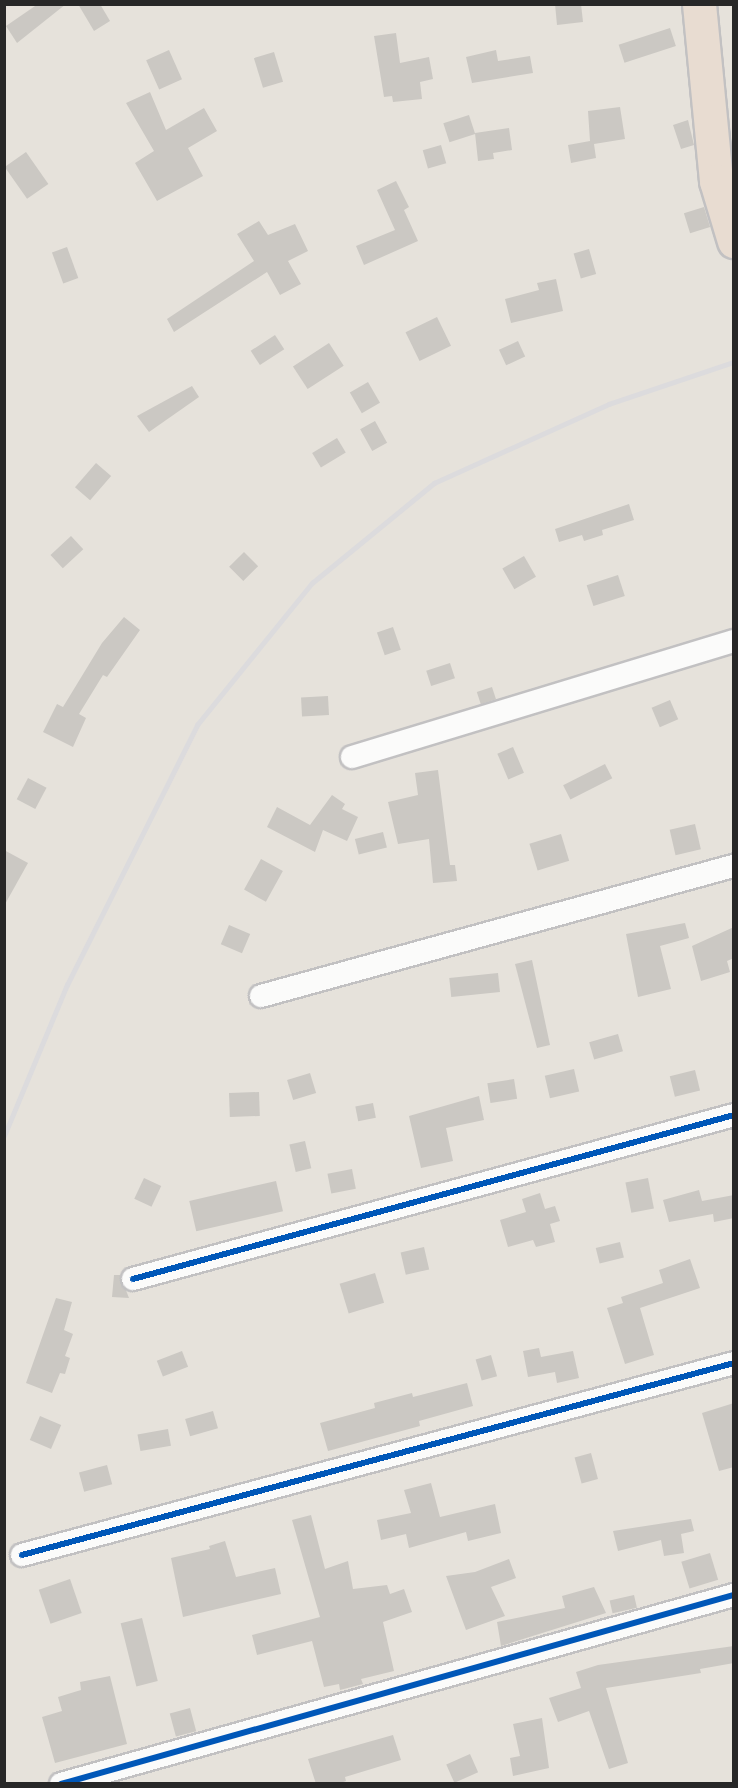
<!DOCTYPE html>
<style>
body{margin:0}
#map{position:relative;width:738px;height:1788px;overflow:hidden;background:#e6e2db;font-family:Roboto,sans-serif}
div>[style]{position:absolute}
.building>*{inset:0;background:#cbc8c3;transform-origin:0 0}
.roads{filter:drop-shadow(2px 0 #c2c1c2) drop-shadow(-2px 0 #c2c1c2) drop-shadow(0 2px #c2c1c2) drop-shadow(0 -2px #c2c1c2)}
.minor>*{height:22px;margin:-11px;padding:0 11px;transform-origin:11px;border-radius:11px;background:#fbfbfa}
.highway>*{height:33px;margin:-16.5px;padding:0 16.5px;transform-origin:16.5px;border-radius:16.5px;background:#e8dcd1}
.rail>*{height:4.5px;margin:-2.25px;padding:0 2.25px;transform-origin:2.25px;border-radius:2.25px;background:#dcdbdd}
.cycleway>*{height:6px;margin:-3px;padding:0 3px;transform-origin:3px;border-radius:3px;background:#0057b8}
span{translate:-50% -50%;white-space:nowrap;text-align:center;line-height:1.15;-webkit-text-stroke:6px #fff;paint-order:stroke}
.frame{position:absolute;inset:0;border:6px solid #272727;pointer-events:none}
</style>
<div id="map">
<div class="building">
<div style="clip-path:polygon(38px 4px,66px 4px,17px 43px,6px 26px)"></div>
<div style="clip-path:polygon(78px 4px,100px 4px,110px 21px,94px 31px)"></div>
<div style="clip-path:polygon(555px 4px,581px 4px,583px 22px,557px 25px)"></div>
<div style="left:670px;top:28px;width:19px;height:54px;rotate:72deg"></div>
<div style="clip-path:polygon(396px 33px,400px 63px,429px 57px,433px 79px,420px 82px,422px 99px,393px 102px,392px 96px,384px 97px,374px 36px)"></div>
<div style="left:169px;top:50px;width:32px;height:25px;rotate:66deg"></div>
<div style="clip-path:polygon(496px 50px,498px 61px,530px 56px,533px 73px,472px 83px,466px 57px)"></div>
<div style="left:274px;top:52px;width:31px;height:21px;rotate:73deg"></div>
<div style="clip-path:polygon(150px 92px,166px 130px,204px 108px,217px 131px,188px 148px,203px 176px,157px 201px,135px 163px,154px 151px,126px 103px)"></div>
<div style="clip-path:polygon(620px 107px,625px 139px,594px 144px,596px 158px,571px 163px,568px 145px,590px 141px,588px 111px)"></div>
<div style="left:469px;top:115px;width:20px;height:27px;rotate:72deg"></div>
<div style="clip-path:polygon(688px 120px,694px 145px,681px 149px,673px 125px)"></div>
<div style="clip-path:polygon(509px 128px,512px 150px,493px 153px,494px 159px,478px 161px,475px 133px)"></div>
<div style="left:441px;top:145px;width:19px;height:19px;rotate:74deg"></div>
<div style="left:26px;top:152px;width:39px;height:26px;rotate:55deg"></div>
<div style="clip-path:polygon(396px 181px,409px 207px,404px 210px,418px 241px,364px 265px,356px 246px,395px 230px,377px 190px)"></div>
<div style="left:704px;top:207px;width:21px;height:21px;rotate:73deg"></div>
<div style="clip-path:polygon(259px 221px,268px 235px,295px 224px,308px 251px,288px 261px,301px 284px,280px 295px,267px 272px,174px 332px,167px 319px,254px 261px,237px 234px)"></div>
<div style="left:67px;top:247px;width:33px;height:16px;rotate:70deg"></div>
<div style="left:589px;top:249px;width:26px;height:16px;rotate:74deg"></div>
<div style="clip-path:polygon(556px 279px,563px 311px,511px 323px,505px 299px,539px 290px,537px 283px)"></div>
<div style="left:437px;top:317px;width:32px;height:35px;rotate:64deg"></div>
<div style="left:275px;top:335px;width:17px;height:29px;rotate:57deg"></div>
<div style="left:518px;top:341px;width:17px;height:21px;rotate:65deg"></div>
<div style="left:329px;top:343px;width:27px;height:43px;rotate:57deg"></div>
<div style="left:368px;top:382px;width:24px;height:21px;rotate:60deg"></div>
<div style="clip-path:polygon(192px 386px,199px 397px,149px 432px,137px 416px)"></div>
<div style="left:375px;top:421px;width:25px;height:17px;rotate:61deg"></div>
<div style="left:337px;top:438px;width:17px;height:29px;rotate:59deg"></div>
<div style="left:96px;top:463px;width:20px;height:32px;rotate:41deg"></div>
<div style="clip-path:polygon(629px 504px,634px 520px,602px 530px,603px 535px,584px 541px,582px 535px,559px 542px,555px 529px)"></div>
<div style="left:71px;top:536px;width:18px;height:28px;rotate:47deg"></div>
<div style="left:244px;top:552px;width:20px;height:21px;rotate:45deg"></div>
<div style="left:524px;top:556px;width:24px;height:25px;rotate:60deg"></div>
<div style="left:618px;top:575px;width:22px;height:33px;rotate:72deg"></div>
<div style="clip-path:polygon(124px 617px,140px 630px,107px 677px,103px 675px,79px 714px,86px 718px,73px 747px,43px 732px,57px 704px,63px 707px,102px 643px)"></div>
<div style="left:393px;top:627px;width:24px;height:17px;rotate:71deg"></div>
<div style="left:450px;top:663px;width:16px;height:25px;rotate:72deg"></div>
<div style="left:492px;top:687px;width:13px;height:16px;rotate:72deg"></div>
<div style="left:328px;top:696px;width:19px;height:27px;rotate:87deg"></div>
<div style="left:670px;top:700px;width:21px;height:20px;rotate:67deg"></div>
<div style="left:513px;top:747px;width:28px;height:17px;rotate:67deg"></div>
<div style="left:605px;top:764px;width:16px;height:47px;rotate:63deg"></div>
<div style="clip-path:polygon(438px 770px,450px 865px,455px 865px,457px 881px,433px 883px,429px 839px,398px 844px,388px 802px,418px 795px,415px 773px)"></div>
<div style="left:28px;top:778px;width:21px;height:24px;rotate:28deg"></div>
<div style="clip-path:polygon(332px 795px,345px 804px,342px 809px,358px 817px,347px 841px,323px 830px,315px 852px,267px 827px,277px 807px,310px 825px)"></div>
<div style="left:695px;top:824px;width:26px;height:26px;rotate:77deg"></div>
<div style="left:383px;top:832px;width:16px;height:29px;rotate:76deg"></div>
<div style="left:561px;top:834px;width:28px;height:33px;rotate:73deg"></div>
<div style="clip-path:polygon(4px 850px,28px 863px,4px 906px)"></div>
<div style="left:261px;top:859px;width:25px;height:35px;rotate:29deg"></div>
<div style="clip-path:polygon(685px 923px,689px 938px,660px 946px,671px 989px,638px 997px,626px 934px)"></div>
<div style="left:229px;top:925px;width:23px;height:21px;rotate:23deg"></div>
<div style="clip-path:polygon(734px 927px,734px 958px,727px 961px,730px 972px,701px 981px,692px 946px)"></div>
<div style="clip-path:polygon(532px 960px,550px 1045px,537px 1048px,515px 964px)"></div>
<div style="left:498px;top:973px;width:19px;height:49px;rotate:84deg"></div>
<div style="left:618px;top:1034px;width:18px;height:30px;rotate:74deg"></div>
<div style="left:574px;top:1069px;width:23px;height:30px;rotate:77deg"></div>
<div style="left:695px;top:1070px;width:21px;height:26px;rotate:76deg"></div>
<div style="left:310px;top:1073px;width:21px;height:24px;rotate:73deg"></div>
<div style="left:514px;top:1079px;width:20px;height:27px;rotate:81deg"></div>
<div style="left:259px;top:1092px;width:24px;height:30px;rotate:88deg"></div>
<div style="clip-path:polygon(479px 1096px,484px 1120px,446px 1128px,453px 1161px,421px 1168px,409px 1116px)"></div>
<div style="left:373px;top:1103px;width:15px;height:18px;rotate:79deg"></div>
<div style="left:305px;top:1141px;width:28px;height:16px;rotate:77deg"></div>
<div style="left:352px;top:1169px;width:20px;height:25px;rotate:79deg"></div>
<div style="left:144px;top:1178px;width:19px;height:23px;rotate:25deg"></div>
<div style="left:648px;top:1178px;width:31px;height:23px;rotate:79deg"></div>
<div style="left:276px;top:1181px;width:31px;height:89px;rotate:77deg"></div>
<div style="clip-path:polygon(699px 1190px,702px 1201px,734px 1195px,734px 1218px,714px 1222px,713px 1214px,669px 1222px,663px 1200px)"></div>
<div style="clip-path:polygon(540px 1193px,545px 1209px,555px 1206px,560px 1221px,550px 1224px,555px 1242px,536px 1247px,533px 1240px,508px 1247px,500px 1220px,526px 1212px,522px 1199px)"></div>
<div style="left:620px;top:1242px;width:16px;height:25px;rotate:76deg"></div>
<div style="left:424px;top:1247px;width:23px;height:24px;rotate:77deg"></div>
<div style="clip-path:polygon(690px 1259px,700px 1288px,640px 1308px,654px 1355px,625px 1364px,607px 1308px,623px 1303px,621px 1297px,663px 1283px,659px 1270px)"></div>
<div style="left:375px;top:1273px;width:31px;height:37px;rotate:73deg"></div>
<div style="clip-path:polygon(114px 1275px,120px 1275px,129px 1298px,112px 1297px)"></div>
<div style="clip-path:polygon(56px 1298px,72px 1302px,64px 1330px,73px 1334px,65px 1356px,70px 1358px,65px 1374px,60px 1373px,52px 1393px,26px 1383px)"></div>
<div style="clip-path:polygon(539px 1348px,541px 1357px,573px 1351px,579px 1378px,557px 1383px,555px 1372px,528px 1377px,523px 1351px)"></div>
<div style="left:182px;top:1351px;width:17px;height:27px;rotate:69deg"></div>
<div style="left:491px;top:1355px;width:22px;height:16px;rotate:74deg"></div>
<div style="clip-path:polygon(467px 1383px,473px 1406px,419px 1421px,420px 1426px,328px 1451px,320px 1423px,375px 1408px,374px 1403px,412px 1393px,413px 1397px)"></div>
<div style="clip-path:polygon(734px 1403px,734px 1467px,719px 1471px,702px 1413px)"></div>
<div style="left:213px;top:1411px;width:18px;height:29px;rotate:74deg"></div>
<div style="left:40px;top:1416px;width:23px;height:26px;rotate:23deg"></div>
<div style="left:168px;top:1429px;width:17px;height:31px;rotate:80deg"></div>
<div style="left:591px;top:1453px;width:27px;height:17px;rotate:75deg"></div>
<div style="left:107px;top:1465px;width:20px;height:29px;rotate:75deg"></div>
<div style="clip-path:polygon(431px 1483px,440px 1517px,495px 1504px,501px 1533px,468px 1541px,466px 1532px,409px 1548px,406px 1534px,381px 1540px,377px 1520px,411px 1513px,404px 1490px)"></div>
<div style="clip-path:polygon(311px 1515px,325px 1569px,348px 1561px,353px 1589px,387px 1585px,390px 1594px,404px 1589px,412px 1612px,383px 1622px,394px 1671px,361px 1679px,363px 1684px,340px 1690px,339px 1684px,324px 1687px,312px 1641px,257px 1655px,252px 1635px,320px 1617px,292px 1520px)"></div>
<div style="clip-path:polygon(691px 1519px,694px 1531px,681px 1534px,684px 1553px,664px 1556px,661px 1540px,618px 1551px,613px 1531px)"></div>
<div style="clip-path:polygon(225px 1541px,236px 1577px,275px 1568px,281px 1594px,183px 1617px,171px 1558px,210px 1549px,209px 1546px)"></div>
<div style="left:710px;top:1553px;width:28px;height:30px;rotate:73deg"></div>
<div style="clip-path:polygon(509px 1559px,516px 1578px,491px 1587px,505px 1616px,466px 1630px,446px 1576px,475px 1572px)"></div>
<div style="left:70px;top:1579px;width:36px;height:33px;rotate:71deg"></div>
<div style="clip-path:polygon(594px 1587px,606px 1613px,501px 1646px,497px 1622px,565px 1608px,562px 1596px)"></div>
<div style="left:634px;top:1595px;width:13px;height:25px;rotate:77deg"></div>
<div style="left:142px;top:1618px;width:65px;height:22px;rotate:76deg"></div>
<div style="clip-path:polygon(734px 1646px,734px 1663px,700px 1669px,701px 1673px,606px 1688px,628px 1763px,609px 1769px,589px 1711px,558px 1722px,549px 1698px,581px 1688px,576px 1672px,598px 1665px)"></div>
<div style="clip-path:polygon(110px 1676px,127px 1744px,55px 1763px,42px 1717px,62px 1711px,58px 1697px,81px 1690px,80px 1682px)"></div>
<div style="left:190px;top:1708px;width:24px;height:21px;rotate:75deg"></div>
<div style="clip-path:polygon(542px 1718px,549px 1768px,513px 1776px,510px 1758px,520px 1756px,513px 1724px)"></div>
<div style="clip-path:polygon(393px 1735px,401px 1760px,345px 1777px,346px 1781px,338px 1784px,316px 1784px,308px 1759px)"></div>
<div style="left:470px;top:1754px;width:20px;height:26px;rotate:66deg"></div>
</div>
<div class="roads">
<div class="minor">
<div style="left:352px;top:757px;width:399px;rotate:-16.9deg"></div>
<div style="left:261px;top:996px;width:491px;rotate:-15.4deg"></div>
<div style="left:133px;top:1279px;width:623px;rotate:-15.26deg"></div>
<div style="left:22px;top:1555px;width:737px;rotate:-15.09deg"></div>
<div style="left:61px;top:1784px;width:699px;rotate:-15.69deg"></div>
</div>
<div class="highway">
<div style="left:699px;top:4px;width:178px;rotate:84.5deg"></div>
<div style="left:716px;top:181px;width:63px;rotate:73.3deg"></div>
</div>
</div>
<div class="rail">
<div style="left:4px;top:1136px;width:164px;rotate:-67.4deg"></div>
<div style="left:67px;top:985px;width:291px;rotate:-63.4deg"></div>
<div style="left:197px;top:725px;width:183px;rotate:-51deg"></div>
<div style="left:312px;top:583px;width:158px;rotate:-39.3deg"></div>
<div style="left:434px;top:483px;width:192px;rotate:-24.3deg"></div>
<div style="left:609px;top:404px;width:132px;rotate:-18.6deg"></div>
</div>
<div class="cycleway">
<div style="left:133px;top:1279px;width:623px;rotate:-15.26deg"></div>
<div style="left:22px;top:1555px;width:737px;rotate:-15.09deg"></div>
<div style="left:61px;top:1784px;width:699px;rotate:-15.69deg"></div>
</div>
<div class="frame"></div>
</div>
